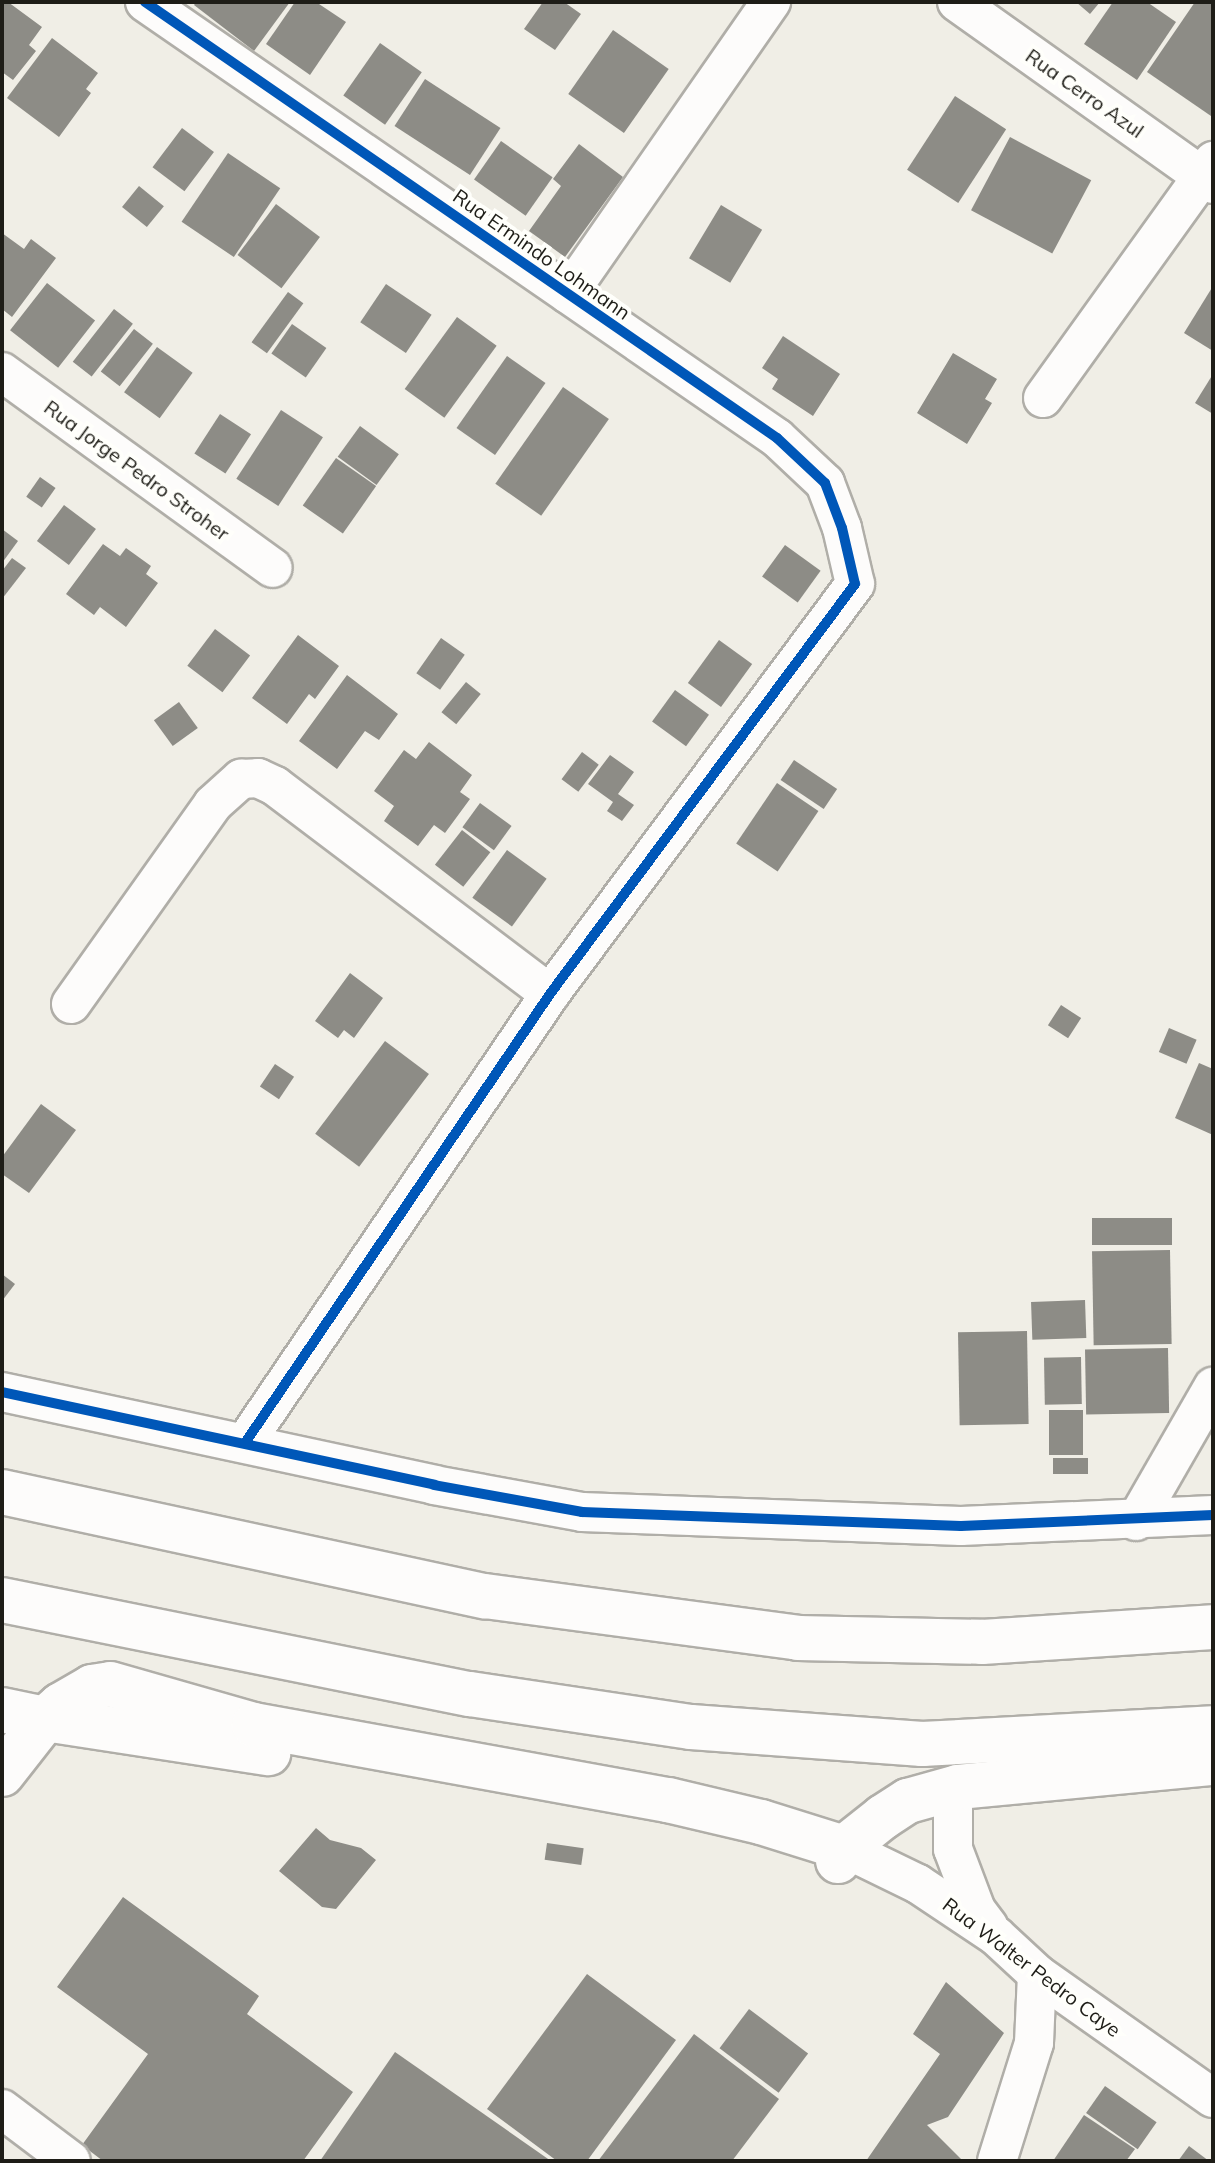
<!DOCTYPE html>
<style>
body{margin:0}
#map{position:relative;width:1215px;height:2163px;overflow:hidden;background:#f0eee6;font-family:Mulish,sans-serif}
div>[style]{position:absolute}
.building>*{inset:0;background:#8d8c86;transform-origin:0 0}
.roads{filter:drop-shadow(2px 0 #b0aea8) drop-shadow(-2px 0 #b0aea8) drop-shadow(0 2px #b0aea8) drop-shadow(0 -2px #b0aea8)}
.minor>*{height:38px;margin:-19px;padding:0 19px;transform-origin:19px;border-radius:19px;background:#fdfcfb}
.major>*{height:44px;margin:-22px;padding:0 22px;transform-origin:22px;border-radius:22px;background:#fdfcfb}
.highway>*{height:44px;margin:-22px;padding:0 22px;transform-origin:22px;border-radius:22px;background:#fdfcfb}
.cycleway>*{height:10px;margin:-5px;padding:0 5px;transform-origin:5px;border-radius:5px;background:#0057b8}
span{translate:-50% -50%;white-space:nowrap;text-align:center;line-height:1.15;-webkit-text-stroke:8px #fffffb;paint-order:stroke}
.street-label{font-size:20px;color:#1e1d17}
.frame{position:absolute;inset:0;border:4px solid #1e1d17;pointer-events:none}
</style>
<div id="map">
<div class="building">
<div style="clip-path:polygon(2px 2px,8px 2px,42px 27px,29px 45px,36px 51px,13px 80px,2px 72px)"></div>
<div style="clip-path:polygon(196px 2px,290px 2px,254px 51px,194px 5px)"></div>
<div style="clip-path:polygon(295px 2px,316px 2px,346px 22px,310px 75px,266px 44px)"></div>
<div style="clip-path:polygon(543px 2px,564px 2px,581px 14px,555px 50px,524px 29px)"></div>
<div style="clip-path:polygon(1076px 2px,1100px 2px,1090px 14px)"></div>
<div style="clip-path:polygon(1113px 2px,1147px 2px,1176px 22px,1137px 80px,1084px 44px)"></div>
<div style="clip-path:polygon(1195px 2px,1213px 2px,1211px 116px,1147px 72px)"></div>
<div style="left:613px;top:30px;width:68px;height:78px;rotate:35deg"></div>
<div style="clip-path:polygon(52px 38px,98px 73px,86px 89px,91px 93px,59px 137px,7px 98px)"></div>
<div style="left:380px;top:43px;width:51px;height:64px;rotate:35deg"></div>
<div style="left:425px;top:79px;width:90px;height:56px;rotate:33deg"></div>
<div style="left:955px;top:96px;width:61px;height:88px;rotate:33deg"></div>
<div style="left:182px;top:128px;width:40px;height:49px;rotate:37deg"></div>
<div style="left:1010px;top:137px;width:92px;height:83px;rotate:28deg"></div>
<div style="left:501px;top:141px;width:63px;height:47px;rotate:35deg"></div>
<div style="clip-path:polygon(579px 144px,623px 177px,565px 257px,529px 231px,561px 186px,553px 179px)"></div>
<div style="left:228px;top:153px;width:63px;height:83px;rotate:34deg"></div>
<div style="left:139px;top:186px;width:32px;height:27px;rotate:39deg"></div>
<div style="left:276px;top:204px;width:55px;height:64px;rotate:37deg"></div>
<div style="left:721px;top:205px;width:48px;height:62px;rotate:31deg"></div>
<div style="clip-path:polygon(2px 233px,24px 249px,31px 239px,56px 258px,12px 317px,2px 309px)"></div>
<div style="left:47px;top:283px;width:61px;height:60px;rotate:38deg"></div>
<div style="left:386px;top:284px;width:55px;height:46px;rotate:34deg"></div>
<div style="clip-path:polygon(1213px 286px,1213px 351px,1184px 333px)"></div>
<div style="left:288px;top:292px;width:19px;height:62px;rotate:36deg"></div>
<div style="left:114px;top:309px;width:24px;height:67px;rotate:38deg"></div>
<div style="left:457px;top:317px;width:49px;height:89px;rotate:36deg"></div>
<div style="left:292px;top:324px;width:42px;height:36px;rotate:35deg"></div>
<div style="left:134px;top:329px;width:24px;height:54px;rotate:38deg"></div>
<div style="clip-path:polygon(783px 336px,840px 374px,813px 416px,772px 389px,778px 379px,762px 368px)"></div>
<div style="left:157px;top:347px;width:44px;height:56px;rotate:36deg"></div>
<div style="clip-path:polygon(953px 353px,997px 379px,985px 399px,992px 403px,967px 444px,917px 413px)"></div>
<div style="left:507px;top:356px;width:47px;height:88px;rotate:35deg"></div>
<div style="clip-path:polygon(1213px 374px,1213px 414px,1195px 403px)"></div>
<div style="left:563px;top:387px;width:56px;height:118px;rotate:35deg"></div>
<div style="left:281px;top:410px;width:50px;height:82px;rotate:33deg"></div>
<div style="left:220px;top:414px;width:37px;height:47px;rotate:33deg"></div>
<div style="left:360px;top:426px;width:48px;height:38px;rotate:36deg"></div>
<div style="left:336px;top:458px;width:49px;height:58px;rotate:35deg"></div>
<div style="left:40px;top:477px;width:19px;height:24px;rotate:35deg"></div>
<div style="left:64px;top:505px;width:40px;height:45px;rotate:37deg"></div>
<div style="clip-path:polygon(2px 529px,18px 541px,2px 563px)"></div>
<div style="clip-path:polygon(103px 544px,120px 556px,126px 548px,151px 566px,146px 574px,158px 583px,126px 627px,100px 607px,94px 615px,66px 594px)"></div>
<div style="left:785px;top:545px;width:44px;height:39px;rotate:36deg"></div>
<div style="clip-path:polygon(12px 558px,26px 568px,2px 599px,2px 571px)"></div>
<div style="left:215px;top:629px;width:44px;height:46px;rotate:37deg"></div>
<div style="clip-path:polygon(298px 635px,339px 666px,315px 699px,309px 694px,287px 724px,252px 698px)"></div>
<div style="left:441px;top:638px;width:29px;height:43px;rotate:35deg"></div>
<div style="left:719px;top:640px;width:41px;height:53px;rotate:36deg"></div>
<div style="clip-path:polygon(347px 675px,398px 714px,379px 740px,365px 731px,337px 769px,299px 741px)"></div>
<div style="left:466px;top:682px;width:19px;height:39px;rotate:39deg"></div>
<div style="left:675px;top:690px;width:42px;height:39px;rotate:36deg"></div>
<div style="left:179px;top:702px;width:32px;height:31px;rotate:54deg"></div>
<div style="clip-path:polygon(429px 742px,472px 775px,460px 792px,470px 799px,445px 833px,434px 825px,418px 846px,384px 821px,394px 806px,374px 791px,404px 750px,416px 759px)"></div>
<div style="left:582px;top:752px;width:21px;height:34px;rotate:37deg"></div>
<div style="clip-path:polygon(610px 755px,634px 772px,618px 794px,634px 805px,622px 821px,607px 811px,613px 802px,588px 784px)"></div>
<div style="left:794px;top:760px;width:52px;height:24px;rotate:34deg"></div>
<div style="left:777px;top:783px;width:50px;height:73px;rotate:34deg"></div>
<div style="left:480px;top:803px;width:39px;height:30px;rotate:36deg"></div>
<div style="left:462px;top:830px;width:36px;height:44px;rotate:38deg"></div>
<div style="left:507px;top:850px;width:49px;height:59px;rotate:36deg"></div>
<div style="clip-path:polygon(350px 973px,383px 998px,354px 1038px,344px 1030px,338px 1038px,315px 1021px)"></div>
<div style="left:1061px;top:1005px;width:24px;height:24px;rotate:33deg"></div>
<div style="left:1169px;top:1028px;width:30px;height:26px;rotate:23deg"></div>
<div style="left:385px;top:1041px;width:55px;height:116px;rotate:37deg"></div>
<div style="clip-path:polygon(1199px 1063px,1213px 1069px,1213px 1135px,1175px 1118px)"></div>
<div style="left:275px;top:1064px;width:23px;height:27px;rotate:34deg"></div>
<div style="clip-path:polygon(41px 1104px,76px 1130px,29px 1193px,2px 1174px,2px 1157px)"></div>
<div style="left:1172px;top:1218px;width:27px;height:80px;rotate:90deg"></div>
<div style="left:1170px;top:1250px;width:94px;height:78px;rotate:89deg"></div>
<div style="clip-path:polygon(2px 1274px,15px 1284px,2px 1301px)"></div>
<div style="left:1085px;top:1300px;width:38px;height:54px;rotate:88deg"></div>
<div style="left:1027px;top:1331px;width:93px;height:69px;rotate:89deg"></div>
<div style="left:1168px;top:1348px;width:65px;height:83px;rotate:89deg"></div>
<div style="left:1081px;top:1357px;width:47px;height:37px;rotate:89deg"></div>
<div style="left:1049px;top:1410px;width:34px;height:45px"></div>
<div style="left:1053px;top:1458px;width:35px;height:16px"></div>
<div style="clip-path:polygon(316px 1828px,330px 1840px,361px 1848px,376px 1860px,336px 1909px,322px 1907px,279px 1871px)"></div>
<div style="left:547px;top:1843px;width:37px;height:17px;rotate:8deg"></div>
<div style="clip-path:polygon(123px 1897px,259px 1996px,247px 2014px,353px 2092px,303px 2161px,103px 2161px,82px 2145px,148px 2054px,57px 1987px)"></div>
<div style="clip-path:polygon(587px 1974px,676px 2040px,587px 2161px,557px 2161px,487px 2109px)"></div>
<div style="clip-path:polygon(946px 1982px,1004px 2033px,948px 2117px,927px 2125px,963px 2161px,866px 2161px,940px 2054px,913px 2034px)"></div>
<div style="left:749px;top:2009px;width:74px;height:49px;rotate:37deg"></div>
<div style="clip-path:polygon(694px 2034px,779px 2099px,732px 2161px,598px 2161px)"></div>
<div style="clip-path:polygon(395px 2052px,551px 2161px,320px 2161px)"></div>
<div style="left:1105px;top:2086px;width:63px;height:33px;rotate:35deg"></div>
<div style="clip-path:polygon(1084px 2115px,1135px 2149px,1126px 2161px,1053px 2161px)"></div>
<div style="clip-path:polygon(1189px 2146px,1209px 2161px,1178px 2161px)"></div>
</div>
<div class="roads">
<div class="minor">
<div style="left:145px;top:2px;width:768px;rotate:34.6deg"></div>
<div style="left:777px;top:438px;width:66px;rotate:43.2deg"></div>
<div style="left:825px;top:483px;width:48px;rotate:69.3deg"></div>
<div style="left:842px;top:528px;width:57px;rotate:76.9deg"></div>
<div style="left:855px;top:584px;width:511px;rotate:126.65deg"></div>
<div style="left:550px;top:994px;width:543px;rotate:124.19deg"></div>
<div style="left:957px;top:2px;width:314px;rotate:35.4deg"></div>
<div style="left:568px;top:294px;width:356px;rotate:-55.2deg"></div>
<div style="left:2px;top:372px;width:334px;rotate:35.9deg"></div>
<div style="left:1043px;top:398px;width:292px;rotate:-54.3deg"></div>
<div style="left:71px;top:1004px;width:245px;rotate:-54.6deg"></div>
<div style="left:213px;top:804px;width:38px;rotate:-42deg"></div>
<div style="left:241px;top:779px;width:17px;rotate:-3deg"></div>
<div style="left:258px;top:778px;width:19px;rotate:25deg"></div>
<div style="left:275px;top:786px;width:345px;rotate:37.1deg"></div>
<div style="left:2px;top:1392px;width:442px;rotate:12.1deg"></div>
<div style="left:434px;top:1485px;width:150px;rotate:10.3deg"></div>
<div style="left:582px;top:1512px;width:379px;rotate:2.1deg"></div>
<div style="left:961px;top:1526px;width:252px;rotate:-2.5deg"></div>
<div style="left:1136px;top:1521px;width:155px;rotate:-60.1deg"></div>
<div style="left:958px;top:1787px;width:17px;rotate:107deg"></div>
<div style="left:953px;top:1803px;width:46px;rotate:90deg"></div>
<div style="left:953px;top:1849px;width:65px;rotate:69.3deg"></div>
<div style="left:976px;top:1910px;width:21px;rotate:53deg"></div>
<div style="left:844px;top:1848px;width:82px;rotate:25.9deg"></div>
<div style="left:918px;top:1884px;width:94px;rotate:33.7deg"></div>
<div style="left:996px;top:1936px;width:56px;rotate:42.8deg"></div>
<div style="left:1037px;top:1974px;width:215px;rotate:35.2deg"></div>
<div style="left:2px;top:2109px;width:86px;rotate:37deg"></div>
<div style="left:997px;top:2161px;width:124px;rotate:-72.6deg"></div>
<div style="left:1034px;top:2043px;width:69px;rotate:-87.5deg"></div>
</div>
<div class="major">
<div style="left:45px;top:1719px;width:226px;rotate:8.7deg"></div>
<div style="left:2px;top:1774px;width:70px;rotate:-52deg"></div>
<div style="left:45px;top:1719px;width:21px;rotate:-41deg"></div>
<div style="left:61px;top:1705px;width:36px;rotate:-30deg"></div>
<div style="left:92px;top:1687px;width:18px;rotate:-9deg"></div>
<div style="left:110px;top:1684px;width:150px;rotate:15.9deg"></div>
<div style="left:254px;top:1725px;width:421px;rotate:10.3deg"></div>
<div style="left:668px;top:1800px;width:96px;rotate:13.3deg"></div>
<div style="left:761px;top:1822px;width:87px;rotate:17.4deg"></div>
</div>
<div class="highway">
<div style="left:2px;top:1492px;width:494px;rotate:12.2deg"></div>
<div style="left:485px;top:1596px;width:316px;rotate:7.6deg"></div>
<div style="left:798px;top:1638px;width:184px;rotate:1.2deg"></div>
<div style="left:982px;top:1642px;width:231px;rotate:-3.7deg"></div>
<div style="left:2px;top:1600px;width:477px;rotate:11.4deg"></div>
<div style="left:470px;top:1694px;width:223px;rotate:8.5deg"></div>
<div style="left:691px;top:1727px;width:232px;rotate:4.2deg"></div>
<div style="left:922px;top:1744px;width:291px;rotate:-3.1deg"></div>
<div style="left:2px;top:1710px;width:44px;rotate:11.8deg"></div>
<div style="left:838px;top:1861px;width:14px;rotate:-65deg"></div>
<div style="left:844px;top:1848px;width:50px;rotate:-38.5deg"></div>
<div style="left:883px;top:1817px;width:30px;rotate:-33deg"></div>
<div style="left:908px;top:1801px;width:52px;rotate:-15.6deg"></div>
<div style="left:958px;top:1787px;width:256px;rotate:-5.4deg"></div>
</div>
</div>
<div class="cycleway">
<div style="left:145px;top:2px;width:768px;rotate:34.6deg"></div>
<div style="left:777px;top:438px;width:66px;rotate:43.2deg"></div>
<div style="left:825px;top:483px;width:48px;rotate:69.3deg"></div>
<div style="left:842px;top:528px;width:57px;rotate:76.9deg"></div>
<div style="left:855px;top:584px;width:511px;rotate:126.65deg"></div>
<div style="left:550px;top:994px;width:543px;rotate:124.19deg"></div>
<div style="left:2px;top:1392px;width:442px;rotate:12.1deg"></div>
<div style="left:434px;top:1485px;width:150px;rotate:10.3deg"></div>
<div style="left:582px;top:1512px;width:379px;rotate:2.1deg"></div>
<div style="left:961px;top:1526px;width:252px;rotate:-2.5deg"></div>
</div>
<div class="street-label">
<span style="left:1085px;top:93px;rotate:35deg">Rua Cerro Azul</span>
<span style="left:542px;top:254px;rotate:35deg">Rua Ermindo Lohmann</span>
<span style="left:137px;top:470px;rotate:36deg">Rua Jorge Pedro Stroher</span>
<span style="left:1032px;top:1967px;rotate:37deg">Rua Walter Pedro Caye</span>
</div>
<div class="frame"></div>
</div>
